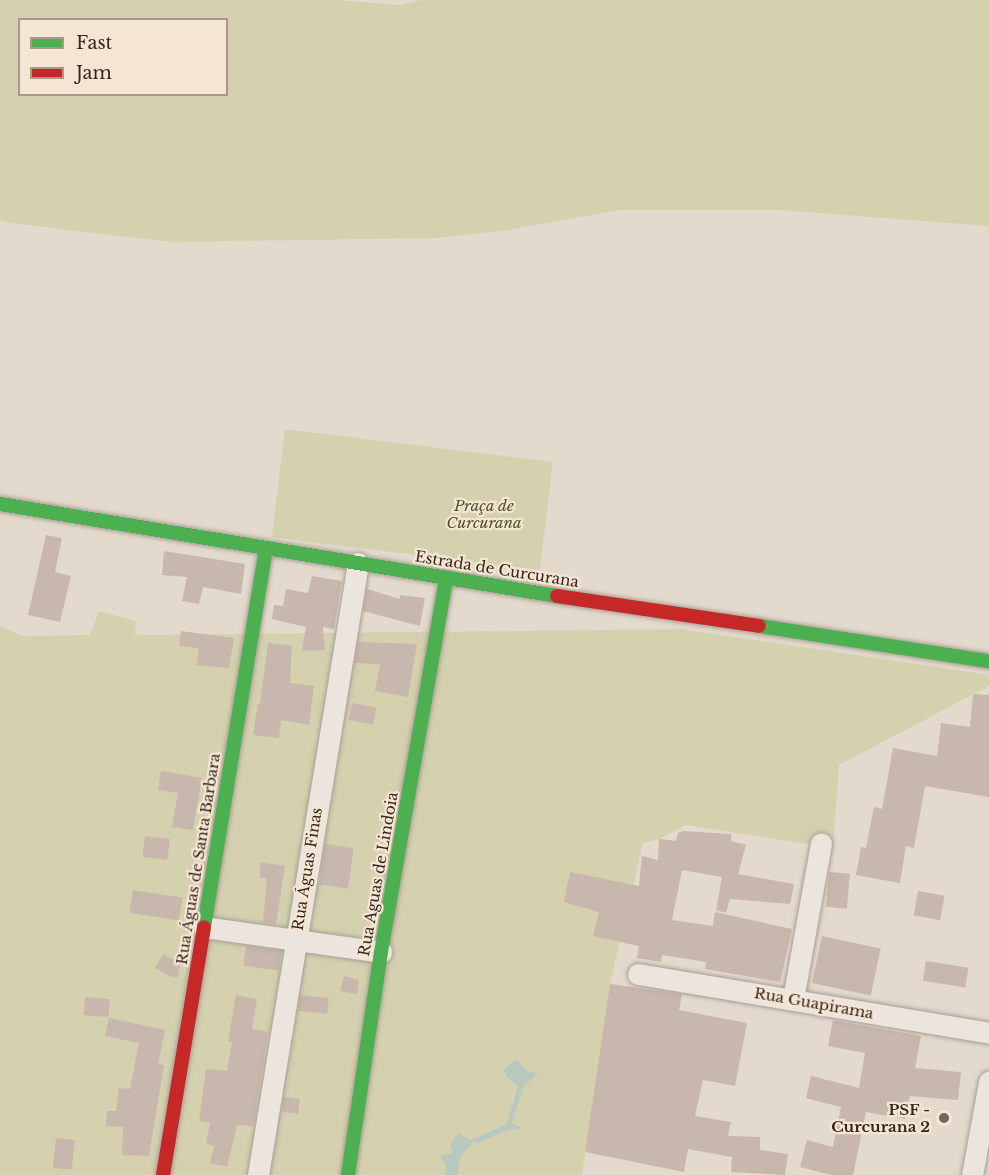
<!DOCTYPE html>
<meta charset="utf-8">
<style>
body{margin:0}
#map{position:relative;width:989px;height:1175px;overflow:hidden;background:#e3dacd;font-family:"Libre Baskerville",serif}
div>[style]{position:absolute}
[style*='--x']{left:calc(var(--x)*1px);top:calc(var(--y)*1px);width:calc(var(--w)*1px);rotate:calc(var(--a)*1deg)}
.green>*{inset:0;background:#d5d1af;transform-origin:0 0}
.water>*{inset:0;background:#b8c8bc}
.building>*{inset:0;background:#c7b7ad;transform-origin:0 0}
.roads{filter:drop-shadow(0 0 2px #a89f95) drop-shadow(0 0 2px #a89f95)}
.street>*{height:21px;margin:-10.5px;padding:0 10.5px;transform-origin:10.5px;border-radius:10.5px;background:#ece5dd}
.fast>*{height:14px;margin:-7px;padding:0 7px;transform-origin:7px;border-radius:7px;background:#4caf50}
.jam>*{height:14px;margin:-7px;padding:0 7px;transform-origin:7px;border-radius:7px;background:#c62828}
.dots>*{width:16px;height:16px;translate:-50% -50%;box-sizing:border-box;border:3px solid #f4e6d2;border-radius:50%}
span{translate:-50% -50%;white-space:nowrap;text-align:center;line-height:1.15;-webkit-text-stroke:4.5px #f4e6d2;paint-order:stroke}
.park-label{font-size:15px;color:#4d5225;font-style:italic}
.street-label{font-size:15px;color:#36261e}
.poi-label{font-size:15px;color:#36261e;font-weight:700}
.right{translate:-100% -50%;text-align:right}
.legend{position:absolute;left:18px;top:18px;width:210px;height:78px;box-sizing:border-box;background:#f4e6d2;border:2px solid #a8998a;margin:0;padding:8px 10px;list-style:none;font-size:18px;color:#36261e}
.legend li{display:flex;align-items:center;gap:12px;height:30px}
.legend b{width:30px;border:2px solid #a8998a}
</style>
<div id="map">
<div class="green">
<div style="clip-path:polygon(evenodd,0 0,336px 0,400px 5px,422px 0,989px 0,989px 226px,780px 210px,619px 210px,502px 231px,435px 238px,171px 242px,9px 223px,0 220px,0 0,20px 20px,226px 20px,226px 94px,20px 94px,20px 20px)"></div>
<div style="left:285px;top:429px;width:270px;height:109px;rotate:7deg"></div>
<div style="clip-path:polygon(99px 611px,136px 621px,135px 635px,681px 629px,989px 675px,989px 686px,839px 765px,833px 848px,686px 825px,659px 839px,643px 843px,610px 984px,582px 1175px,0 1175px,0 626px,23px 636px,90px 635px)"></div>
</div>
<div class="water">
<div style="clip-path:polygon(517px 1059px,526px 1071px,539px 1073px,524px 1086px,512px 1123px,522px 1128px,508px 1130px,478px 1143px,474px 1141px,460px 1158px,458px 1175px,445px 1175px,446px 1165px,440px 1156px,453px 1153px,450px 1145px,458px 1133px,471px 1140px,507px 1124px,518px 1086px,507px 1077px,503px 1070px)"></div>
</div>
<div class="building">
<div style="clip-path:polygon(46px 535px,62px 538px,55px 572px,71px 576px,60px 622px,28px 615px)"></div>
<div style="clip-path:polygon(164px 551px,245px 564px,241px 594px,203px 587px,199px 604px,182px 601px,187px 577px,162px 575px)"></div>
<div style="clip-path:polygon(312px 576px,342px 581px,334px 629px,323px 627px,325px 650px,302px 651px,306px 627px,272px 619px,274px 605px,283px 606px,286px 589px,308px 593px)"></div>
<div style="clip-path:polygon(367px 589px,400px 599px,400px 595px,425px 598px,420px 626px,363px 611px)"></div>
<div style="clip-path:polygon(181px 631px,234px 638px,229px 668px,197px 665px,199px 648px,179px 646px)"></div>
<div style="clip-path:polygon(358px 642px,417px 644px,408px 697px,375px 691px,380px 664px,355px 663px)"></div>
<div style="clip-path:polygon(268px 643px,292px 646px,290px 683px,314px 686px,309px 725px,281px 720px,279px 738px,253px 735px,258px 704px,260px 704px)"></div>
<div style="clip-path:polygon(973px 694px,989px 695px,989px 797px,925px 786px,914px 848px,906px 846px,900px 883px,856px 875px,861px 847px,866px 848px,874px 807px,882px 809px,893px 748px,937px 756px,941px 723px,970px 727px)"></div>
<div style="left:352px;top:703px;width:25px;height:17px;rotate:11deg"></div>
<div style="clip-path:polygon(161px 771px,202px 778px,193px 830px,172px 827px,178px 793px,158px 790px)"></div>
<div style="clip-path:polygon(683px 831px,731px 834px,731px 841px,746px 845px,738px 874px,794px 884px,790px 904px,730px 899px,726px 913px,716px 910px,722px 877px,682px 870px,672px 920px,713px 926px,715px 912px,792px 929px,780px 982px,705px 969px,706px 962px,662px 955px,661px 962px,637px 958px,639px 946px,593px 936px,599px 912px,564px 902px,570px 872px,639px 886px,642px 856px,658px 860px,659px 839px,676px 841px,678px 833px)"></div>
<div style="left:145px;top:836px;width:25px;height:21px;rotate:7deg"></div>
<div style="left:325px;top:844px;width:29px;height:41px;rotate:8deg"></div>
<div style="clip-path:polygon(260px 862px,285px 866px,276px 924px,263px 922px,267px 878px,260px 878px)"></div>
<div style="left:829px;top:872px;width:21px;height:35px;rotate:5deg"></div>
<div style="left:133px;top:890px;width:50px;height:23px;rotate:9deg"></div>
<div style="left:918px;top:891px;width:27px;height:25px;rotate:10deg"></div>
<div style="left:822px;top:936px;width:60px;height:48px;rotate:12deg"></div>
<div style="left:246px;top:946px;width:36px;height:20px;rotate:8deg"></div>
<div style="clip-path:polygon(163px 954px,172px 959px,181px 959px,178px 977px,171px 977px,155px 968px)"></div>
<div style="left:926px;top:961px;width:43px;height:20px;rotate:9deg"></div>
<div style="clip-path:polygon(344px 976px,359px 980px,357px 994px,340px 991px)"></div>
<div style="clip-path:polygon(610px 984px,682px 994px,679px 1010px,747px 1023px,735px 1086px,703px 1080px,695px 1116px,731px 1122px,728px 1136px,760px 1137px,760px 1150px,788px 1154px,785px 1175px,731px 1172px,732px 1157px,688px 1149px,684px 1172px,585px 1152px)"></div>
<div style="clip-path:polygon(236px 995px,257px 999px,252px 1029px,268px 1032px,253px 1126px,237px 1125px,227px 1167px,210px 1163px,214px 1146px,206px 1144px,210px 1123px,199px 1121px,206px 1069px,227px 1071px,232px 1042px,228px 1042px)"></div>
<div style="left:300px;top:995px;width:29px;height:16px;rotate:6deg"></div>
<div style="left:85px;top:997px;width:25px;height:18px;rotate:5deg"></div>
<div style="clip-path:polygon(109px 1018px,165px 1030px,158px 1064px,164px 1065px,149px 1156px,122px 1155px,123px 1127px,106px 1126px,107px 1111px,116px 1111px,119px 1088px,130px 1089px,139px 1043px,105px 1036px)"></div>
<div style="clip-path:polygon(833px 1020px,921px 1036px,915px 1068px,961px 1072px,958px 1100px,910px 1096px,905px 1119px,866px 1112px,853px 1175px,831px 1175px,800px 1167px,807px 1140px,833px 1147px,841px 1107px,806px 1098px,811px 1076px,859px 1088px,865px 1053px,828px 1046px)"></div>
<div style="left:284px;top:1097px;width:16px;height:15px;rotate:7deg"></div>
<div style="left:56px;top:1138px;width:19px;height:30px;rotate:6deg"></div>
</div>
<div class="roads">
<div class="street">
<div style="--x:204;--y:927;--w:179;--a:8"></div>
<div style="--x:638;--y:974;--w:356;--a:9.5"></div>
<div style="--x:793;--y:999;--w:158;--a:-79.8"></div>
<div style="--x:258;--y:1175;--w:620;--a:-80.72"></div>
<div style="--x:972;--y:1175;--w:95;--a:-79.6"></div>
</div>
<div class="fast">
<div style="--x:0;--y:504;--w:565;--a:9.38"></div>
<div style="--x:759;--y:626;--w:233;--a:8.7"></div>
<div style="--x:204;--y:927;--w:384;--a:-80.7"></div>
<div style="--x:348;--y:1175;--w:225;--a:-81.6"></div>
<div style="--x:381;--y:952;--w:379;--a:-80.1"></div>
</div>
<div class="jam">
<div style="--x:557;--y:596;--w:204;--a:8.4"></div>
<div style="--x:163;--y:1175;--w:251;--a:-80.6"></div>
</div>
</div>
<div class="dots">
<div style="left:944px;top:1118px;background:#73655b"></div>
</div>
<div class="park-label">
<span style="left:484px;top:514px">Praça de<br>Curcurana</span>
</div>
<div class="street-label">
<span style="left:497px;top:569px;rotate:9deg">Estrada de Curcurana</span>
<span style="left:198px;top:859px;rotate:-81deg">Rua Águas de Santa Barbara</span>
<span style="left:307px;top:869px;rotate:-81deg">Rua Águas Finas</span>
<span style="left:378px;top:874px;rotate:-80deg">Rua Aguas de Lindoia</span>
<span style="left:814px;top:1003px;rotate:10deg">Rua Guapirama</span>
</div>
<div class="poi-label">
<span class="right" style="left:930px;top:1118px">PSF -<br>Curcurana 2</span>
</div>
<ul class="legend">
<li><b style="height:8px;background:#4caf50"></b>Fast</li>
<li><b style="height:8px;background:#c62828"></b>Jam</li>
</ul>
</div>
